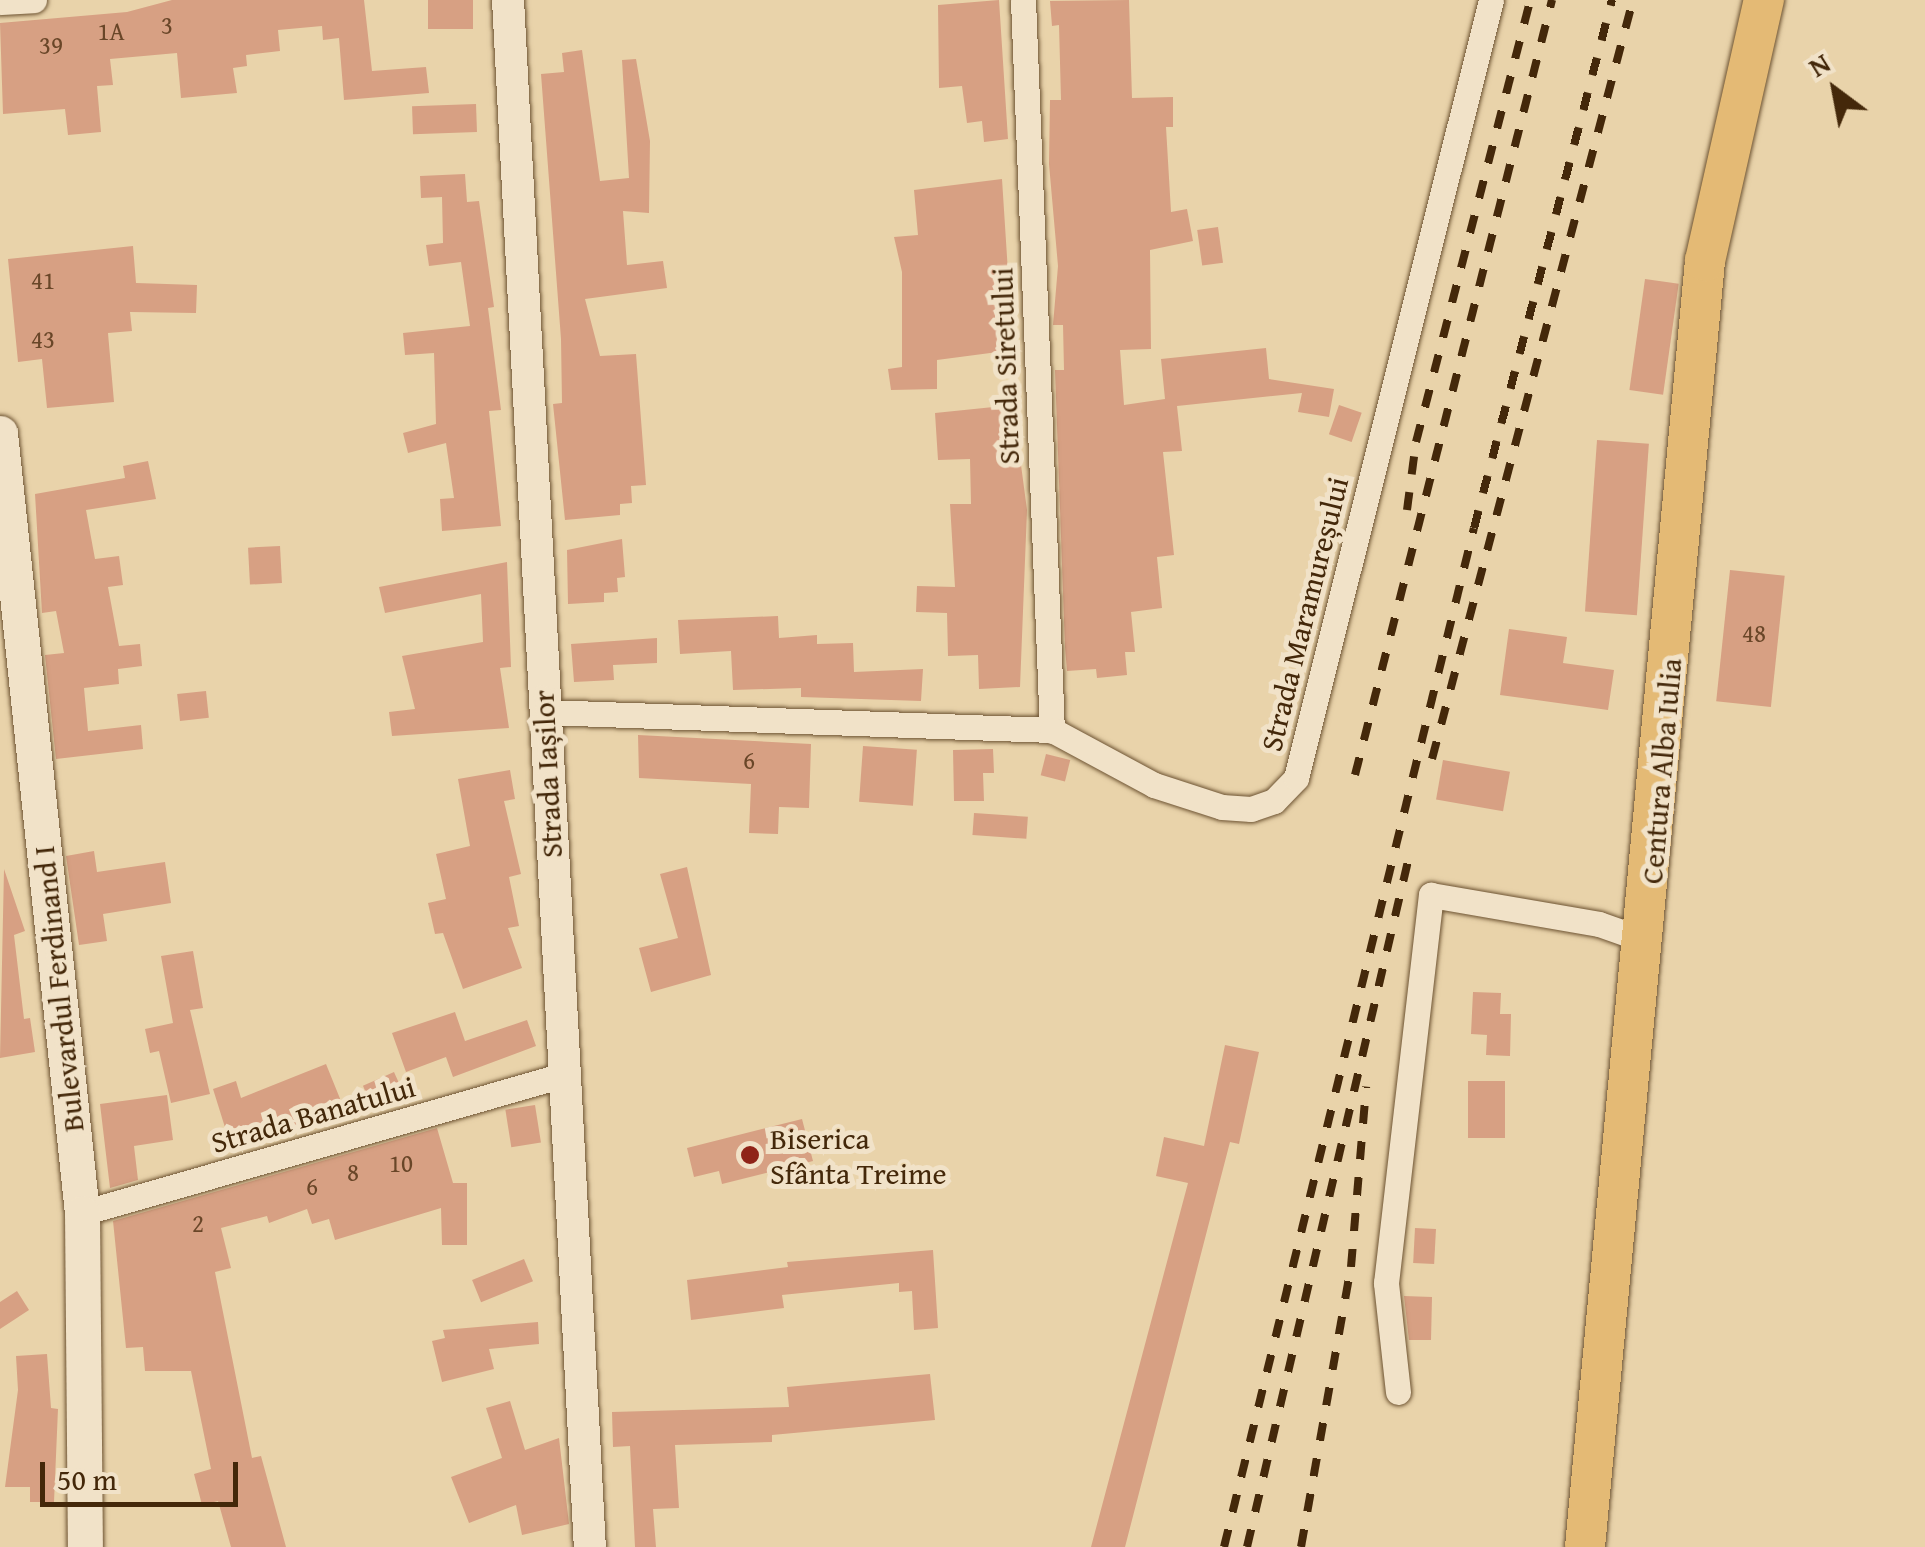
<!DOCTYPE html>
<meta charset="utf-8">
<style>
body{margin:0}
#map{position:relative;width:1925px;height:1547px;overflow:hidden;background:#e9d3aa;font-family:"Gentium Book Plus",serif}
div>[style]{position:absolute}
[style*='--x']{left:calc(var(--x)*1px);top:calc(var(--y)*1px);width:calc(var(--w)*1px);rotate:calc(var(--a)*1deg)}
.building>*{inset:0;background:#d7a083;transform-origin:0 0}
.roads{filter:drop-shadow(0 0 2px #6d5332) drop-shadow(0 0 2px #6d5332)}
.minor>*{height:25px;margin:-12.5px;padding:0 12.5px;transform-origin:12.5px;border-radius:12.5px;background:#f1e2c8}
.tertiary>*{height:32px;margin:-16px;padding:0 16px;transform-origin:16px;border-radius:16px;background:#f1e2c8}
.secondary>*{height:35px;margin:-17.5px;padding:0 17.5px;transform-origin:17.5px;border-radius:17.5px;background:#f1e2c8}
.primary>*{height:40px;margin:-20px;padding:0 20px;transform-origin:20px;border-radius:20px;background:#e4ba75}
.rail>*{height:8px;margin-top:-4px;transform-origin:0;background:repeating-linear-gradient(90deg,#44280a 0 18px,transparent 0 36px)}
.dots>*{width:28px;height:28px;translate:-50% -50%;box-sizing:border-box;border:5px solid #f1e2c8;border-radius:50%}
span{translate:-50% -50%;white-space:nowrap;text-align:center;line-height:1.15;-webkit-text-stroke:10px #f1e2c8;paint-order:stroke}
.number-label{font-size:25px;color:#694628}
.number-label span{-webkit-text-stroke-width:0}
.street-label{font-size:30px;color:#44280a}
.poi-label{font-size:30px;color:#44280a}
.left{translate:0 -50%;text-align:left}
.north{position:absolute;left:1785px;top:40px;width:100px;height:100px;-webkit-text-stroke:8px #f1e2c8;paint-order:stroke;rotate:328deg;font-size:28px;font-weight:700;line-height:40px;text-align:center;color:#44280a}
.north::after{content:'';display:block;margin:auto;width:35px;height:45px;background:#44280a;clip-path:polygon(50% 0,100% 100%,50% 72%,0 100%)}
.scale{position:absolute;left:40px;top:1462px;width:198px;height:45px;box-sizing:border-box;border:5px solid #44280a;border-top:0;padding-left:12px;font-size:30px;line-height:35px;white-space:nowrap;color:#44280a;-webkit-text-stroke:8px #f1e2c8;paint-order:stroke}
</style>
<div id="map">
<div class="building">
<div style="clip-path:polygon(172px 0,364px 0,372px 71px,426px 67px,429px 93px,344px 100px,339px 38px,323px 40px,322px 26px,278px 30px,280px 51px,246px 55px,247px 66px,233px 68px,237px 93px,181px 98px,177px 53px,110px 59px,113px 85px,97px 86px,101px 132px,68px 135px,65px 109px,3px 114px,0 23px,127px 12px)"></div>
<div style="left:428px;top:0;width:45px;height:29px"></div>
<div style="clip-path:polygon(999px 0,1008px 139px,984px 142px,982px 121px,967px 123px,962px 86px,939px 88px,938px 5px)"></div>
<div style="clip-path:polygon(1129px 0,1132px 98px,1173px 97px,1173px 127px,1166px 127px,1171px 212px,1187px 209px,1193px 241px,1150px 250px,1151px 349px,1120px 350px,1124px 405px,1165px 399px,1161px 359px,1266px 348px,1269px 379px,1334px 389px,1329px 417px,1298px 412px,1302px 393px,1177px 406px,1182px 451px,1163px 452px,1174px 555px,1157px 557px,1162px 608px,1131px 612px,1135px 652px,1125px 652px,1127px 675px,1097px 678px,1096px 669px,1067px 671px,1065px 647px,1055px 370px,1064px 370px,1063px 325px,1053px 325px,1058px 266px,1049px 164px,1050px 100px,1061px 100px,1059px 25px,1052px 26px,1050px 1px)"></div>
<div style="clip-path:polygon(582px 50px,600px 181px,629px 178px,622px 60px,636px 59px,650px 141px,649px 213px,623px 211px,627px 265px,663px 261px,667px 288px,585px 299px,600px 356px,636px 354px,646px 485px,631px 486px,632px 503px,620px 504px,620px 515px,565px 520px,553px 404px,562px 403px,561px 339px,541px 74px,564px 72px,562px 53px)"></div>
<div style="left:476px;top:104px;width:28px;height:64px;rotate:88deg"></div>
<div style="clip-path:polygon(465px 174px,467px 202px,479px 201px,494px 307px,488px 308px,501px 410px,489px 411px,501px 526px,442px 531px,440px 499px,454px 498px,446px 443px,408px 453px,403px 433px,436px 424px,434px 353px,405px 355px,403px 333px,470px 326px,461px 262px,429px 266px,426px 245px,443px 243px,442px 197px,421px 198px,420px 176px)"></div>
<div style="clip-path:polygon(1002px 179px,1013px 350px,937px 360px,937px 389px,891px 390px,888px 369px,902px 367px,902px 272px,894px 237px,918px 235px,914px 190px)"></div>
<div style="left:1218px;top:227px;width:36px;height:21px;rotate:82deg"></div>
<div style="clip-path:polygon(133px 246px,136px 283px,197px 285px,196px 313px,130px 312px,132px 331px,108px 333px,114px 402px,47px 408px,42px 359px,18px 362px,8px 259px)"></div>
<div style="left:1645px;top:279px;width:34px;height:112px;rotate:8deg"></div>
<div style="clip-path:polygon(1013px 405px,1027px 510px,1020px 687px,979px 689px,978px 655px,948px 656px,947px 613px,916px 612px,917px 586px,955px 587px,950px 504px,971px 504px,970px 459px,938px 460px,935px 413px)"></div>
<div style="left:1339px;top:405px;width:24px;height:31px;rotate:19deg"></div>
<div style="left:1597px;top:440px;width:52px;height:172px;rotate:4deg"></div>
<div style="clip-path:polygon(148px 461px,156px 499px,86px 510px,95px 559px,119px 556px,123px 585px,108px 587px,119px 646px,140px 644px,142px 666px,118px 669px,119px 684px,84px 688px,88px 731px,141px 725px,143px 749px,56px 759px,45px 655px,64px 653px,56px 611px,42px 613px,35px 494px,125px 478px,123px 466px)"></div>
<div style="clip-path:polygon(622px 539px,625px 577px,617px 578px,618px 592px,604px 593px,604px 602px,568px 604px,567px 550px)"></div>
<div style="left:280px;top:546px;width:37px;height:32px;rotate:87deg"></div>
<div style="clip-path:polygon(507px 562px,511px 667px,500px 668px,509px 728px,392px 736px,389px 712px,415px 709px,402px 656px,483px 642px,481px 594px,385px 613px,379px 587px)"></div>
<div style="left:1730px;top:570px;width:55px;height:132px;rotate:6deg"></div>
<div style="clip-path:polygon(778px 616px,779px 638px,817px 635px,817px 644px,853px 643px,854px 672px,923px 669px,921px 701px,801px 697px,801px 688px,733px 690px,731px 651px,680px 654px,678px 620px)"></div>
<div style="clip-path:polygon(1509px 629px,1567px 637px,1563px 663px,1614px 670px,1608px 710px,1500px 695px)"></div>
<div style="clip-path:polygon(657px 638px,657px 663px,613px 665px,614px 680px,574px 682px,571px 644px)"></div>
<div style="left:206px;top:691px;width:27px;height:29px;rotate:84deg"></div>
<div style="clip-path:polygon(638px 735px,811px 744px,809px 808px,779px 807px,778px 834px,749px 833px,751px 784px,639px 778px)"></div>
<div style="left:863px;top:746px;width:54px;height:56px;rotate:4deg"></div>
<div style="clip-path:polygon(993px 749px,994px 773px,983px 773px,984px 801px,954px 801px,953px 750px)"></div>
<div style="left:1046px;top:754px;width:25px;height:22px;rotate:14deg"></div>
<div style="left:1443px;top:760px;width:68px;height:40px;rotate:10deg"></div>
<div style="clip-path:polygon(510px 770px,515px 799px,504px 801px,521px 874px,509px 877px,519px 926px,508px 928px,522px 968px,463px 989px,443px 933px,435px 934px,428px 903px,446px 899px,436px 854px,470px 846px,458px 779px)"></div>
<div style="left:974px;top:813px;width:54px;height:22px;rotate:4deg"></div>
<div style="clip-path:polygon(94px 851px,97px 872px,165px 862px,171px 903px,103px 914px,107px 941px,79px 945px,66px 856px)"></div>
<div style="clip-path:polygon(687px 867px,711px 975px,651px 992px,639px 948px,678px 938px,660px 874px)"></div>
<div style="clip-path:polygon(4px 869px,25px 931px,14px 935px,24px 1019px,30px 1018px,35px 1052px,0 1058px)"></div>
<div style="clip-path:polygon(193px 951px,203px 1008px,190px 1010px,210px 1094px,171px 1103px,159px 1051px,150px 1053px,145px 1029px,173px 1023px,161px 956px)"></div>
<div style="clip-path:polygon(1473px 992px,1501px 993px,1500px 1014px,1511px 1014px,1510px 1056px,1486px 1055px,1487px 1035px,1471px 1034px)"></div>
<div style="clip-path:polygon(455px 1012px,465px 1041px,527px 1020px,536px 1046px,453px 1077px,446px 1057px,406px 1072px,392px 1033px)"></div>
<div style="clip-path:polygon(1225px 1045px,1259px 1052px,1239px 1144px,1230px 1142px,1125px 1547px,1091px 1547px,1188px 1183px,1156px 1176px,1164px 1137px,1204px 1146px)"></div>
<div style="clip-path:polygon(326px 1064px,343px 1106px,233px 1153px,213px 1089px,236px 1081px,241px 1098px)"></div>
<div style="left:394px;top:1072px;width:24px;height:34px;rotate:66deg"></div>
<div style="left:1505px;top:1081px;width:57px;height:37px;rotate:90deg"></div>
<div style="clip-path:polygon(167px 1095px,173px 1140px,134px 1146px,138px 1180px,110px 1188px,100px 1104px)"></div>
<div style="left:535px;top:1105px;width:38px;height:30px;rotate:81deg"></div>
<div style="clip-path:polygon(802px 1119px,813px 1161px,722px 1184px,719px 1171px,694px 1177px,687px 1148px)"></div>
<div style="clip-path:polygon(437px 1128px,453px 1183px,467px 1183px,467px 1245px,442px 1245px,441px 1208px,335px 1240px,329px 1219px,312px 1224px,307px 1209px,269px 1223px,267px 1216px,221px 1228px,231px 1268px,215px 1272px,252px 1458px,261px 1456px,286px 1547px,231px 1547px,218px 1501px,202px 1505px,194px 1474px,211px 1469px,191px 1371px,145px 1371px,143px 1347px,126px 1348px,113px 1221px)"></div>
<div style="left:1415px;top:1228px;width:21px;height:35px;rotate:3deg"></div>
<div style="clip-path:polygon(933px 1250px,938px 1328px,914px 1330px,912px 1291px,899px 1292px,899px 1283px,782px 1295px,784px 1308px,691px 1320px,687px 1280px,788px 1267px,787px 1262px)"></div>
<div style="left:524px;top:1259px;width:24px;height:56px;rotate:68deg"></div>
<div style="clip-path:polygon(17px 1291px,29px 1310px,0 1329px,0 1302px)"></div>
<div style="clip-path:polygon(1404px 1296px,1432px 1297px,1431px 1340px,1409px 1340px)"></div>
<div style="clip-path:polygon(538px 1322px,539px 1344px,489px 1349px,494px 1369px,442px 1382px,432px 1341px,445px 1338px,443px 1330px)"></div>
<div style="clip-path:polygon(47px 1354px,51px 1408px,58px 1409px,54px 1502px,30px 1502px,30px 1487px,5px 1487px,18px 1390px,16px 1356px)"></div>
<div style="clip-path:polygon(930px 1374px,935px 1420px,772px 1435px,772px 1442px,675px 1445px,679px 1508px,653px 1509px,656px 1547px,635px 1547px,630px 1446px,613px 1447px,612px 1412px,789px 1407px,787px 1387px)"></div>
<div style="clip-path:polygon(510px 1401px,525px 1450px,559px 1438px,569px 1524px,522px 1535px,516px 1505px,469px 1523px,451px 1477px,502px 1458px,486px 1408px)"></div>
</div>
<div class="roads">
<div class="minor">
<div style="--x:1023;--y:0;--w:731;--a:87.73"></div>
<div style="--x:0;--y:2;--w:34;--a:-3"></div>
<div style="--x:545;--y:712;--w:507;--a:2.03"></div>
<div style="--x:1052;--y:730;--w:116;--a:28.3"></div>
<div style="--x:1154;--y:785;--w:71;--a:17.9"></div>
<div style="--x:1222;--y:807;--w:29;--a:4"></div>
<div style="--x:1251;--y:809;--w:24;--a:-19"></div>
<div style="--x:1274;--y:801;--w:32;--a:-46"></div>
<div style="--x:1296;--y:778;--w:802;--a:-75.93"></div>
<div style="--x:82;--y:1213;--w:498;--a:-16"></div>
<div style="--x:1398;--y:1392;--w:110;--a:-96.3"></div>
<div style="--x:1386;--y:1283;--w:391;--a:-83.4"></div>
<div style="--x:1431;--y:895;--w:170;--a:9.8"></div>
<div style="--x:1599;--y:924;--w:51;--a:19.5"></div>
</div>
<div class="tertiary">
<div style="--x:508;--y:0;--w:1549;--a:86.97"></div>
</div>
<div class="secondary">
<div style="--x:0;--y:433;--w:784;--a:84"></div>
<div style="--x:82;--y:1213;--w:334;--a:89.5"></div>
</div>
<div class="primary">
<div style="--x:1585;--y:1547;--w:1292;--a:-84.67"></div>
<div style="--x:1705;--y:261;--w:268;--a:-77.3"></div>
</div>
</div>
<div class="rail">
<div style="--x:1407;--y:510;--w:69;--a:-82.5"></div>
<div style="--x:1416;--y:442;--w:456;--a:-75.5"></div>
<div style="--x:1432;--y:759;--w:785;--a:-75.17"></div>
<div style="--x:1355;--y:775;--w:800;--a:-75.74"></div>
<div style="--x:1224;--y:1547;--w:1049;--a:-76.22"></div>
<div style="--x:1474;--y:528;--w:546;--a:-75.35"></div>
<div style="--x:1247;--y:1547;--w:705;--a:-76.79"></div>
<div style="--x:1301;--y:1547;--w:284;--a:-79.9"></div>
<div style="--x:1351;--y:1267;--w:181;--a:-85.2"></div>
</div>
<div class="dots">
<div style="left:750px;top:1155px;background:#8f2418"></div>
</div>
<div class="number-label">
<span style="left:167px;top:25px">3</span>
<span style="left:111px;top:31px">1A</span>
<span style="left:51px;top:45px">39</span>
<span style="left:43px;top:280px">41</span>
<span style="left:43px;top:339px">43</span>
<span style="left:1754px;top:633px">48</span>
<span style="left:749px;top:760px">6</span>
<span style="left:401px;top:1163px">10</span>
<span style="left:353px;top:1172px">8</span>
<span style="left:312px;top:1186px">6</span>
<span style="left:198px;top:1223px">2</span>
</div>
<div class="street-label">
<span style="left:1005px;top:366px;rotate:-92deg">Strada Siretului</span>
<span style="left:1304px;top:614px;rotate:-76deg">Strada Maramureșului</span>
<span style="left:1661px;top:771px;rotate:-85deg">Centura Alba Iulia</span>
<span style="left:547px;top:774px;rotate:-93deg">Strada Iașilor</span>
<span style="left:58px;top:989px;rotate:-96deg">Bulevardul Ferdinand I</span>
<span style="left:313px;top:1114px;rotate:-16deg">Strada Banatului</span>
</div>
<div class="poi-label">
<span class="left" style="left:770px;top:1155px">Biserica<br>Sfânta Treime</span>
</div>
<div class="north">N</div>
<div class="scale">50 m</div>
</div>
